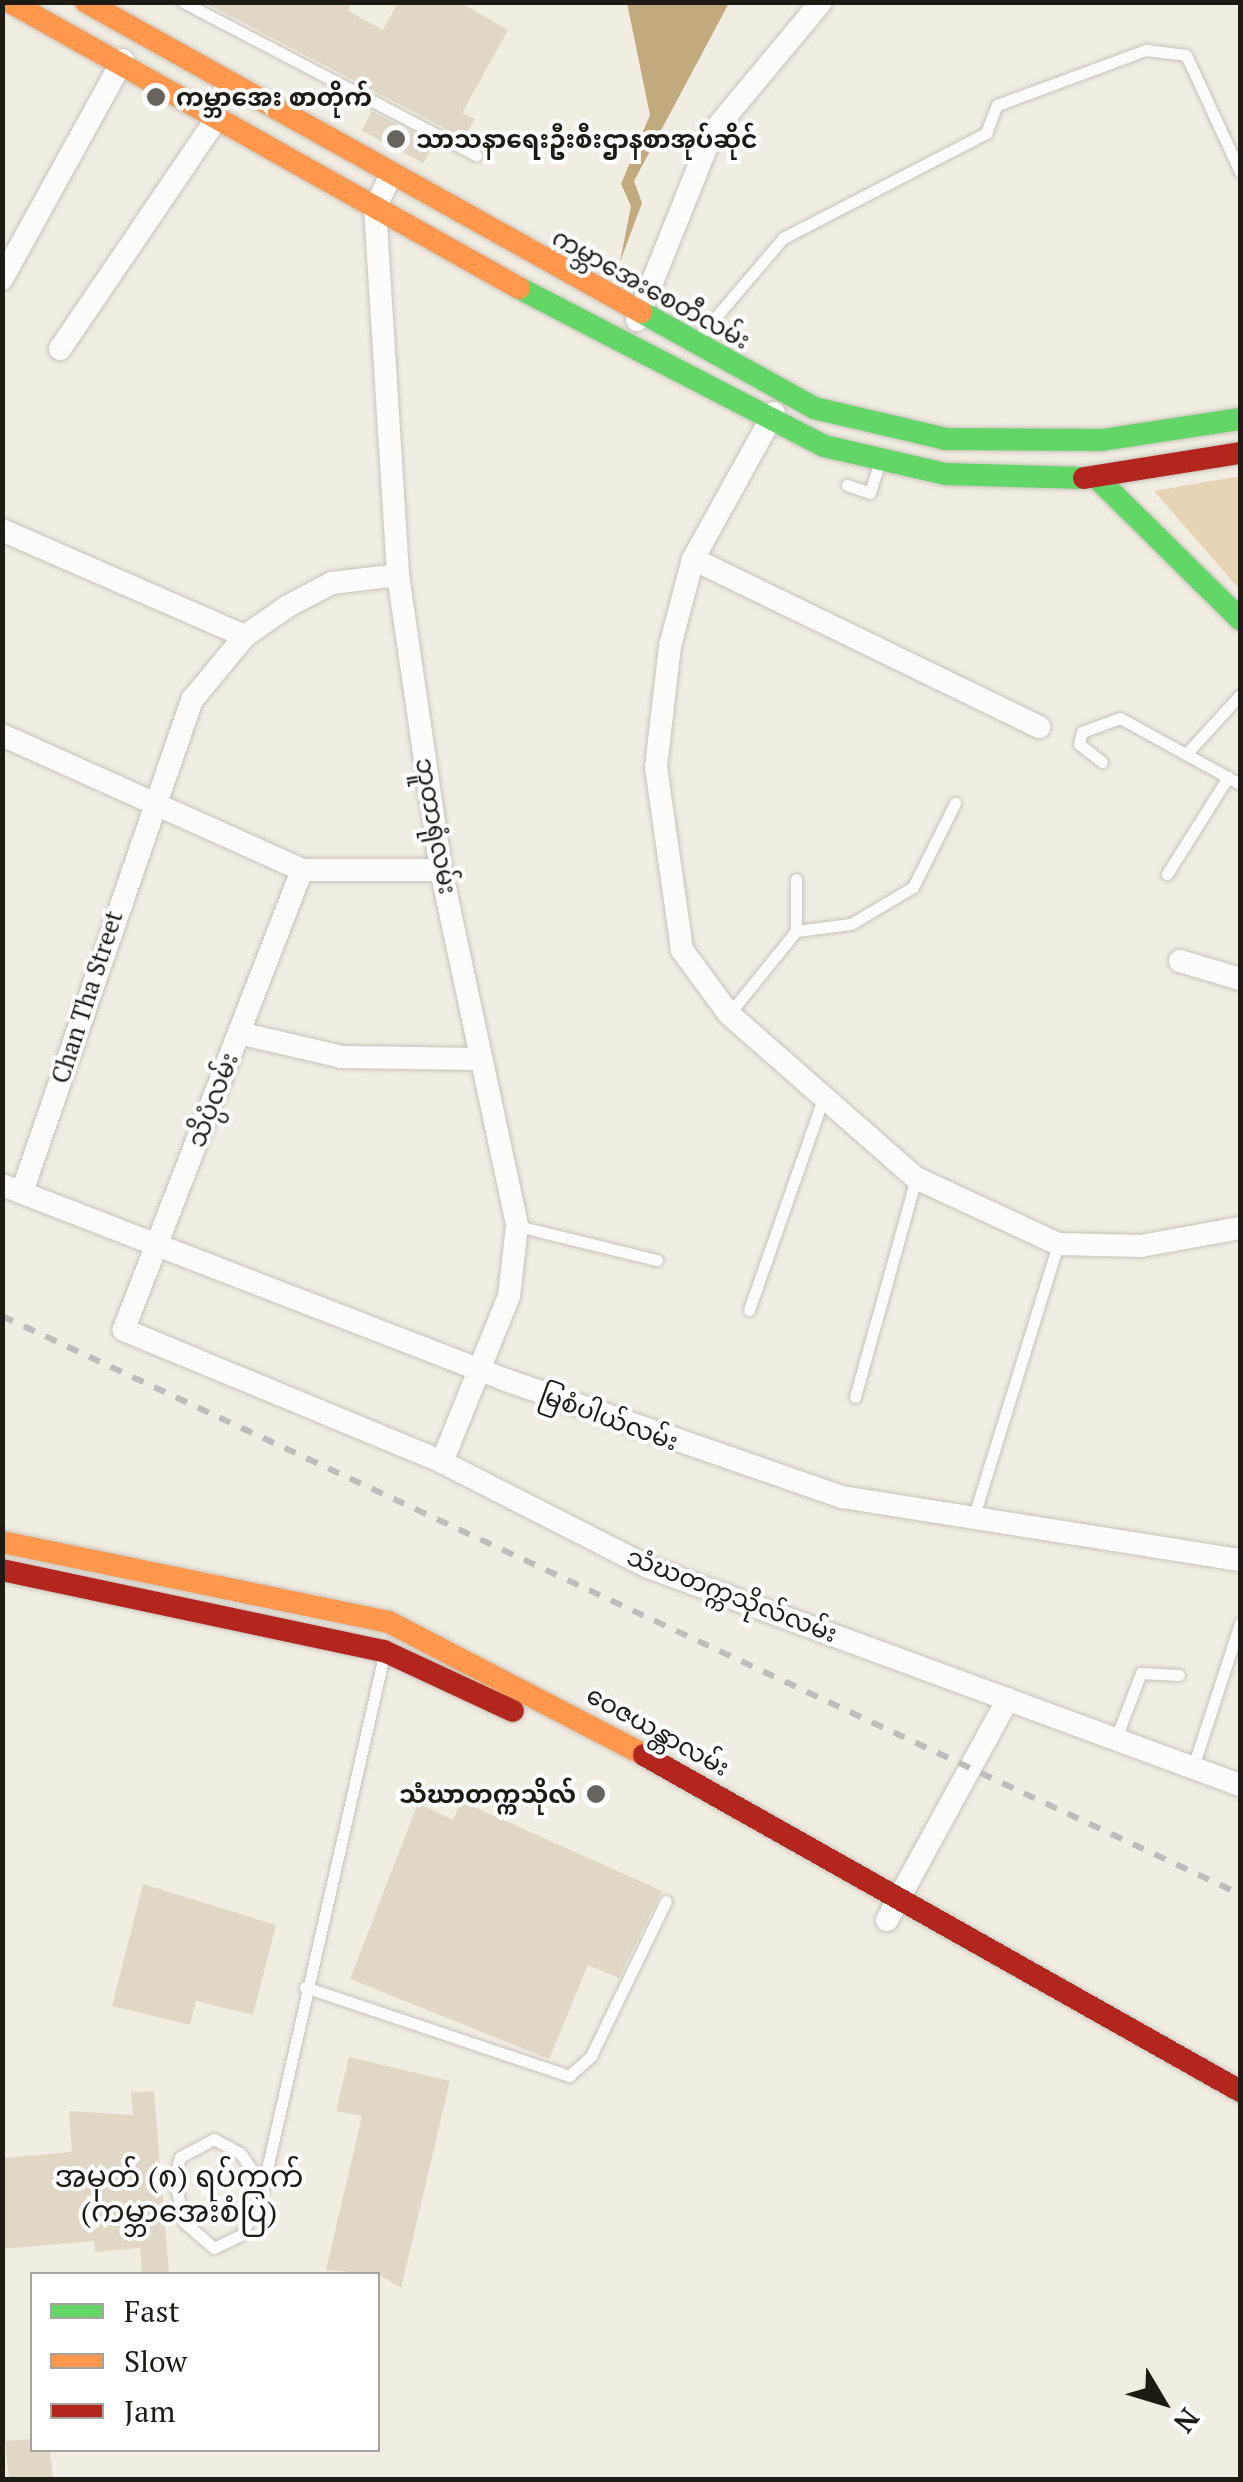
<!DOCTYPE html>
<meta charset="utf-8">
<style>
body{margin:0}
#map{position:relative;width:1243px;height:2482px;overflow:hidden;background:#f2ede3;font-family:"PT Serif","Noto Sans Myanmar",serif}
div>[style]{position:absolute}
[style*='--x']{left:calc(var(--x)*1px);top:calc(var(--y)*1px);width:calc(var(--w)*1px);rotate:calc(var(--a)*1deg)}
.green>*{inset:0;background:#e6d4b4}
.water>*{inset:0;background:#c2aa7f}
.building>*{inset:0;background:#e0d7c7;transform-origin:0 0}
.roads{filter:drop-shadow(0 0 2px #c7c3bb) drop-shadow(0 0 2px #c7c3bb)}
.lane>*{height:11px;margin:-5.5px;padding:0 5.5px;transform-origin:5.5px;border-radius:5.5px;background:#fdfcfb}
.street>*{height:22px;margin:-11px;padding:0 11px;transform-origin:11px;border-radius:11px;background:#fdfcfb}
.fast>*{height:22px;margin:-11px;padding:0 11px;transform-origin:11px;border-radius:11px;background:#63d668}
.slow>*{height:22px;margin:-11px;padding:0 11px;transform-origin:11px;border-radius:11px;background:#ff974d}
.jam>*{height:22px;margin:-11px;padding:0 11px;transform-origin:11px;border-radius:11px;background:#b3261e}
.rail>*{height:6px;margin-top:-3px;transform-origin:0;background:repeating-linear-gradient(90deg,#bebdbb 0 12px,transparent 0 24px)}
.dots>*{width:28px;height:28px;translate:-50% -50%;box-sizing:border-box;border:5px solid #fff;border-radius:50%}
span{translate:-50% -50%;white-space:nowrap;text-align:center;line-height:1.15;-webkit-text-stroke:8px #fff;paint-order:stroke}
.poi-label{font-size:25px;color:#1e1b15;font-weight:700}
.left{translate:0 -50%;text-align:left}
.right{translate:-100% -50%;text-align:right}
.street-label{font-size:25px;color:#1e1b15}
.quarter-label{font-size:30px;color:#1e1b15}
.frame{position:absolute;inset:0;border:5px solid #1e1b15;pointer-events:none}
.legend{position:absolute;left:30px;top:2272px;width:350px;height:180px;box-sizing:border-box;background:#fff;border:2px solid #a5a4a1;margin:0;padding:12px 18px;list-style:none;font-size:30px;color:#1e1b15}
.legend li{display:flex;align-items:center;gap:20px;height:50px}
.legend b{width:50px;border:2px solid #a5a4a1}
.north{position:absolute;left:1113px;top:2352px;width:100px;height:100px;-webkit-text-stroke:8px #fff;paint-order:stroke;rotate:128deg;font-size:28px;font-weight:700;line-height:40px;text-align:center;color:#1e1b15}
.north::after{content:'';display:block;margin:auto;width:35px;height:45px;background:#1e1b15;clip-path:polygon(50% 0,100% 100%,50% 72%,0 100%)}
</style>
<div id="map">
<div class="green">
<div style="clip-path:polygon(1240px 476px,1240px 590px,1154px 491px)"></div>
</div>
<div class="water">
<div style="clip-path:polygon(627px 3px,729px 3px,634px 181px,642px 203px,620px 262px,631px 206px,621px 184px,650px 115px)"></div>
</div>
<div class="building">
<div style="clip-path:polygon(204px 2px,352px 2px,348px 11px,383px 30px,398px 2px,459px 2px,508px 30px,462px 113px,475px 119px,464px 138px)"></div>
<div style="left:372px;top:111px;width:70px;height:22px;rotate:28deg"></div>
<div style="clip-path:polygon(461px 1801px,662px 1891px,619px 1978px,588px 1965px,549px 2059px,350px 1979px,418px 1803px,453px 1820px)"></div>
<div style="clip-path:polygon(143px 1884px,276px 1925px,253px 2015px,196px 2001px,190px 2025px,112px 2006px)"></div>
<div style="clip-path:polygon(349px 2057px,450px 2081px,401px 2288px,378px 2274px,326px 2270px,362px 2116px,336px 2111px)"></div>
<div style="clip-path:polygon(154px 2091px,169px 2274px,142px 2274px,140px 2248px,95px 2252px,94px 2241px,2px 2249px,2px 2158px,72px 2152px,69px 2111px,133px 2115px,131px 2093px)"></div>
<div style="clip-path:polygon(32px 2439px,32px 2450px,50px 2450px,53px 2480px,9px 2480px,5px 2441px)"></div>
</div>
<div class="roads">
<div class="lane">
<div style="--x:183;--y:2;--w:331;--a:27.6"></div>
<div style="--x:698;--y:338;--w:131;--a:-49.6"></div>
<div style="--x:783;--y:238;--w:229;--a:-27.3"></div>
<div style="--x:986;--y:133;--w:30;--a:-69"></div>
<div style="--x:997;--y:105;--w:159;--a:-20.3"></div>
<div style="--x:1146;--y:50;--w:40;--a:7.1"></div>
<div style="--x:1186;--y:55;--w:129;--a:65.2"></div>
<div style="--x:847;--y:485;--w:24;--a:19"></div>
<div style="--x:870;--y:493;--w:31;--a:-73"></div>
<div style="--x:1187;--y:753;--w:79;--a:-47.6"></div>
<div style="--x:1102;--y:762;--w:29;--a:-142"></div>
<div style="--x:1079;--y:744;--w:12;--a:-76"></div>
<div style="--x:1082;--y:732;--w:40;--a:-20.2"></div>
<div style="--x:1120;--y:718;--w:137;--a:28.8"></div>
<div style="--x:1167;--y:874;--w:115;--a:-57.8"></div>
<div style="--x:796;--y:931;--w:52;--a:-90"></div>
<div style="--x:729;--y:1014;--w:107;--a:-51.1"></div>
<div style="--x:796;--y:931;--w:55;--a:-7.3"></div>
<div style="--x:851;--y:924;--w:72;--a:-30.8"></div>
<div style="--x:913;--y:887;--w:94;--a:-63.4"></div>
<div style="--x:517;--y:1226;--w:144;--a:13.7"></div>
<div style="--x:749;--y:1310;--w:218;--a:-70.7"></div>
<div style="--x:855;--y:1397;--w:227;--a:-74.4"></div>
<div style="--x:972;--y:1522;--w:291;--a:-72.8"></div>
<div style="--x:1116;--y:1738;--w:70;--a:-69"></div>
<div style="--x:1141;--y:1673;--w:38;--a:3"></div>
<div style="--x:1193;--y:1767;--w:151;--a:-71.9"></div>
<div style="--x:305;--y:1987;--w:279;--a:18.6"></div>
<div style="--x:569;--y:2076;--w:30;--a:-42"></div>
<div style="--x:591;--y:2056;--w:172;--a:-64.2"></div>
<div style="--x:263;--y:2186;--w:40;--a:-124.9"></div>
<div style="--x:240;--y:2153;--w:30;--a:-152"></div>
<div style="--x:214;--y:2139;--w:38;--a:152"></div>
<div style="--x:180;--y:2157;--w:22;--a:106"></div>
<div style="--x:174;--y:2178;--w:45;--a:77.2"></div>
<div style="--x:184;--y:2222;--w:40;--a:41"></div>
<div style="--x:214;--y:2248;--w:30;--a:-26"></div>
<div style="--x:241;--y:2235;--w:40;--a:-62"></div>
<div style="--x:260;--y:2200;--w:559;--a:-77.18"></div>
</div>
<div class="street">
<div style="--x:391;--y:175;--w:37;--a:116"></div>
<div style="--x:375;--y:208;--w:368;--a:86.4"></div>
<div style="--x:398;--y:575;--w:298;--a:81.7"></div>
<div style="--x:441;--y:870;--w:364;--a:77.9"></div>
<div style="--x:517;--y:1226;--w:70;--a:96.5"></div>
<div style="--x:509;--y:1296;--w:179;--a:112"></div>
<div style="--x:2;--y:279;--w:250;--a:-61.1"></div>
<div style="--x:637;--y:320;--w:201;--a:-68.1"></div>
<div style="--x:712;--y:133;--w:170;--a:-50.2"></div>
<div style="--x:60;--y:349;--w:279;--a:-55.8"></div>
<div style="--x:774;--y:413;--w:167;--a:119"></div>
<div style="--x:693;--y:559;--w:90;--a:104.8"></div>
<div style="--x:670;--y:646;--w:122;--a:96.6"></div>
<div style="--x:656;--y:767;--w:185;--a:81.9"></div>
<div style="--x:682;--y:950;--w:79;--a:53.7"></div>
<div style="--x:729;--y:1014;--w:249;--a:41.3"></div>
<div style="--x:916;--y:1178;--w:157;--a:24.9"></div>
<div style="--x:1058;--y:1244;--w:83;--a:1.4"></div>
<div style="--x:1141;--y:1246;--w:101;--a:-10.3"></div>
<div style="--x:2;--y:530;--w:265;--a:23.6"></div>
<div style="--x:693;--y:559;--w:385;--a:25.9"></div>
<div style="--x:2;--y:735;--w:329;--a:24.2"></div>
<div style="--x:302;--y:870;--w:139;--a:0"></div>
<div style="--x:302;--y:870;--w:493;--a:111.2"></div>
<div style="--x:124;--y:1330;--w:344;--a:22.5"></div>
<div style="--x:442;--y:1462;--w:231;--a:27"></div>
<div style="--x:648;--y:1567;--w:631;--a:20.22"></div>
<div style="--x:1180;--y:961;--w:63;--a:16.7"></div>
<div style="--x:239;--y:1033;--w:106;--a:13.1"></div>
<div style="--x:342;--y:1057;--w:138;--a:0.8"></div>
<div style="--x:2;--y:1185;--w:540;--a:21.15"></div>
<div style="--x:506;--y:1380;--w:356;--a:19.2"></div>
<div style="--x:842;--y:1497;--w:403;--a:9"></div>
<div style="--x:22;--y:1192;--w:521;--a:-70.94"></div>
<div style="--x:192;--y:700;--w:83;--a:-50.4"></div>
<div style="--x:245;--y:636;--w:52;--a:-34.9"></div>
<div style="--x:288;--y:606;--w:50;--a:-27.6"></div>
<div style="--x:332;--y:583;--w:66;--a:-6.9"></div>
<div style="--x:887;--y:1920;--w:252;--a:-61.3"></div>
</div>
<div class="fast">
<div style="--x:519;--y:288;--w:343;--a:27.4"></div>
<div style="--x:824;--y:446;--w:124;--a:13"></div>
<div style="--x:945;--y:474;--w:139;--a:1.6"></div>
<div style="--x:641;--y:312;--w:198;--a:29"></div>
<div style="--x:814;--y:408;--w:136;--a:13.2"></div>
<div style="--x:946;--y:439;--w:156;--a:0.4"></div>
<div style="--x:1102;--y:440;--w:140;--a:-8.7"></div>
<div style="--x:1097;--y:478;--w:201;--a:44.6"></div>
</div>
<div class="slow">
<div style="--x:10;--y:2;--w:584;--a:29.33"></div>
<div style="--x:86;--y:2;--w:636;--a:29.19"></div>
<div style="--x:2;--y:1542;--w:395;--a:11.7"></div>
<div style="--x:389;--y:1622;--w:288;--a:27.5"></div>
</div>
<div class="jam">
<div style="--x:1084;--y:478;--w:158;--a:-9.1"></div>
<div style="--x:2;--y:1570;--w:390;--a:12"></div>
<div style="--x:384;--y:1651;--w:142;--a:24.9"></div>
<div style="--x:644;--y:1755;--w:684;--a:29.41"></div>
</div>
</div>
<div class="rail">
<div style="--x:2;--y:1316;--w:1366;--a:25.03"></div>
</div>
<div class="dots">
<div style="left:156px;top:97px;background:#68645d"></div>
<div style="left:396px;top:139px;background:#68645d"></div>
<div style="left:596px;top:1794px;background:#68645d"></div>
</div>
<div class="poi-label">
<span class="left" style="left:176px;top:97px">ကမ္ဘာအေး စာတိုက်</span>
<span class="left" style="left:416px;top:139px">သာသနာရေးဦးစီးဌာနစာအုပ်ဆိုင်</span>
<span class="right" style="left:576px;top:1794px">သံဃာတက္ကသိုလ်</span>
</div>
<div class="street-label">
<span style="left:651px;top:289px;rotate:29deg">ကမ္ဘာအေးစေတီလမ်း</span>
<span style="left:436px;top:826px;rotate:80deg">ဘူတာရုံလမ်း</span>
<span style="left:87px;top:997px;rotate:-72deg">Chan Tha Street</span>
<span style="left:213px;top:1100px;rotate:-69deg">သိပ္ပံလမ်း</span>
<span style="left:609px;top:1418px;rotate:20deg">မြစံပါယ်လမ်း</span>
<span style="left:732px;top:1595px;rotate:21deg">သံဃတက္ကသိုလ်လမ်း</span>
<span style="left:658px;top:1731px;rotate:29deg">ဝေဇယန္တာလမ်း</span>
</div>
<div class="quarter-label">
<span style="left:179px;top:2193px">အမှတ် (၈) ရပ်ကွက်<br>(ကမ္ဘာအေးစံပြ)</span>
</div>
<div class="frame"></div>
<ul class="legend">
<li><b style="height:12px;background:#63d668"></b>Fast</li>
<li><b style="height:12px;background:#ff974d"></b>Slow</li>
<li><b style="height:12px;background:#b3261e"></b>Jam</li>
</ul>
<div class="north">N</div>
</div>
